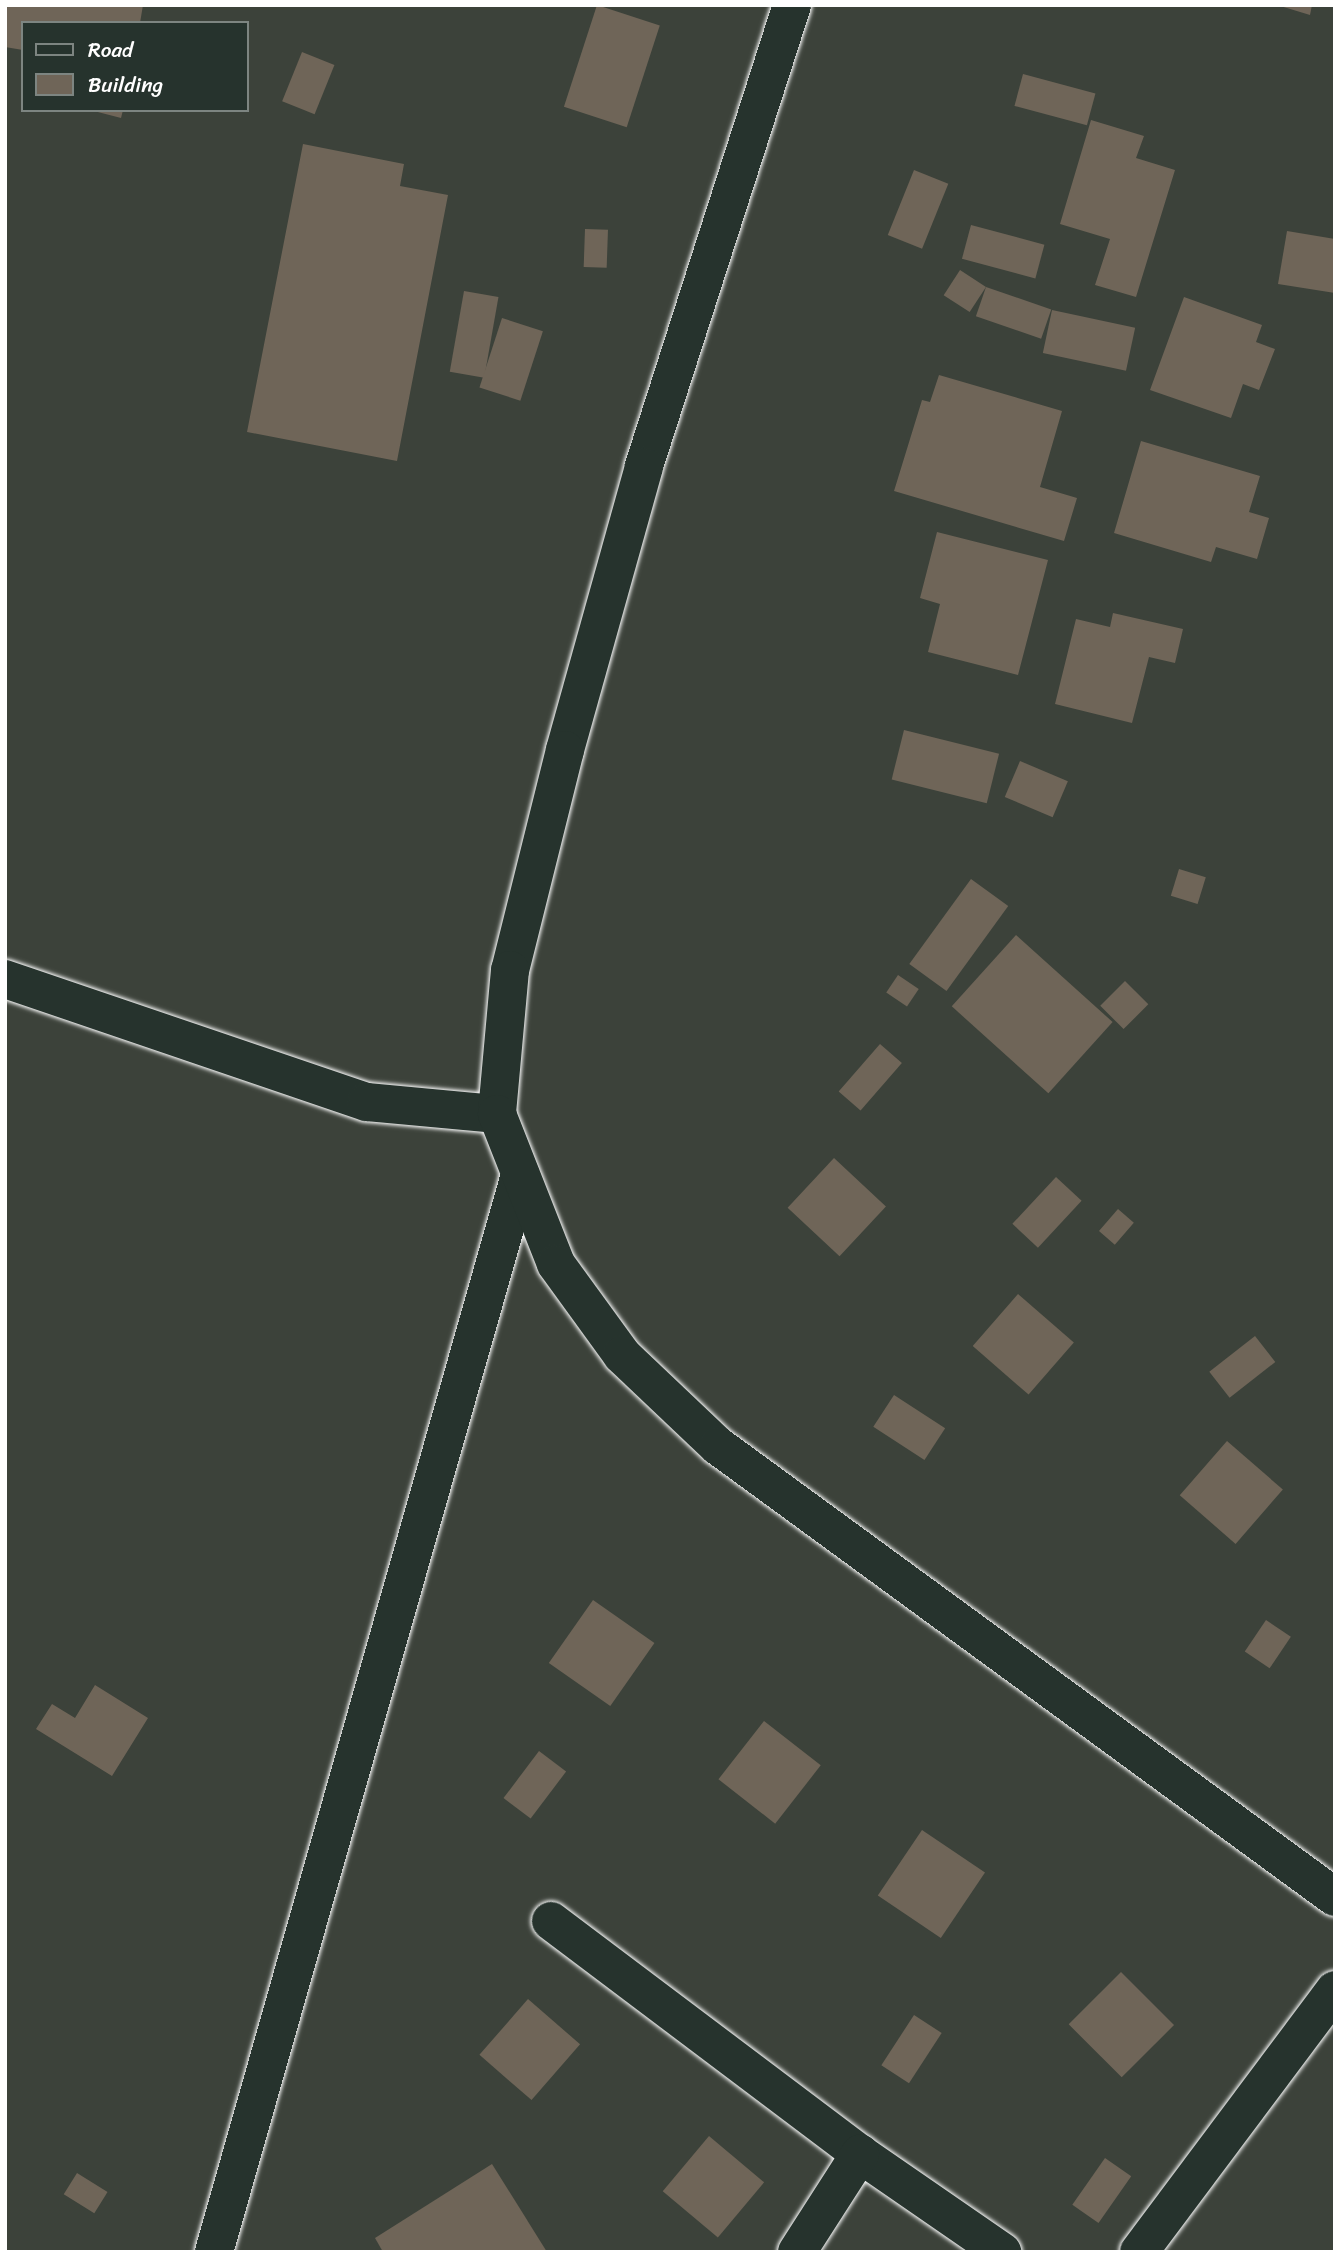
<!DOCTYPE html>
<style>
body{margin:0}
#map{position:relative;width:1340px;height:2257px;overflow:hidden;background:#3c423a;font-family:Sriracha,sans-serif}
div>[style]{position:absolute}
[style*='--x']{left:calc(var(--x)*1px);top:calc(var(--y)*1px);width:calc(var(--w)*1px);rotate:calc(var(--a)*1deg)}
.building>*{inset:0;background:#6f6558;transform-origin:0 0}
.roads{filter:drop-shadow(0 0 2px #fff) drop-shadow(0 0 2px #fff)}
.minor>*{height:38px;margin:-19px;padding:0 19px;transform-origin:19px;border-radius:19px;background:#26332d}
.tertiary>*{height:38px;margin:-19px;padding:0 19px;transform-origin:19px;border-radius:19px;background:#26332d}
span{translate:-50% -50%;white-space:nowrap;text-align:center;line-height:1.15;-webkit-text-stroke:5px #26332d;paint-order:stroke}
.frame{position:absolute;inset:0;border:7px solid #fff;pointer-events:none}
.legend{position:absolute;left:21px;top:21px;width:228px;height:91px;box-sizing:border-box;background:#26332d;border:2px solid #7d8581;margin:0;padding:9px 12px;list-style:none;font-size:21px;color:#fff}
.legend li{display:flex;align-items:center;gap:14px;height:35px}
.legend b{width:35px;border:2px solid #7d8581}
</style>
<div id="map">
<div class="building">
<div style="clip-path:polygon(5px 5px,143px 5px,140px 23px,23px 23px,23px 50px,5px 47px)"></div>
<div style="left:597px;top:5px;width:66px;height:107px;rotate:18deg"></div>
<div style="clip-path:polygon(1277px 5px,1312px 5px,1310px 15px)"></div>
<div style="left:302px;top:52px;width:35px;height:53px;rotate:22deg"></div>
<div style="left:1023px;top:74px;width:75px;height:33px;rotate:15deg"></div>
<div style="clip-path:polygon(90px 110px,123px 110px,121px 118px)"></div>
<div style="clip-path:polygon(1091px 120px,1144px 136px,1136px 158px,1175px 170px,1136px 297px,1095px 285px,1110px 239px,1060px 224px)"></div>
<div style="clip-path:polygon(303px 144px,404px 164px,400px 186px,448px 195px,397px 461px,247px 432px)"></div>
<div style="left:914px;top:170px;width:37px;height:70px;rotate:22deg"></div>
<div style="left:971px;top:225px;width:76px;height:35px;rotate:15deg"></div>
<div style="left:585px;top:229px;width:23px;height:38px;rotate:2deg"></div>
<div style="clip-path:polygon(1287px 231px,1335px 239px,1335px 293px,1278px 284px)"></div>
<div style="left:960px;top:270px;width:31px;height:30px;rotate:33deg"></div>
<div style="left:986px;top:287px;width:69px;height:31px;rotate:19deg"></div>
<div style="left:464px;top:291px;width:35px;height:82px;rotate:10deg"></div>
<div style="clip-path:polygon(1184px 297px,1262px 325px,1256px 342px,1275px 349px,1259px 390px,1243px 384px,1231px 418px,1150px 390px)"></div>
<div style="left:1052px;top:310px;width:85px;height:44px;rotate:12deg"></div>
<div style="left:502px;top:318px;width:43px;height:73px;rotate:18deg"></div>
<div style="clip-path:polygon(939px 375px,1062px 411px,1040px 487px,1077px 498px,1064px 541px,894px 491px,922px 400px,930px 402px)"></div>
<div style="clip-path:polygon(1141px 441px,1260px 476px,1249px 512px,1269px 518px,1257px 559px,1216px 547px,1211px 562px,1114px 533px)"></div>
<div style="clip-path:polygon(937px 532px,1048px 560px,1018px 675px,928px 652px,940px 604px,920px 598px)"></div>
<div style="clip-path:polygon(1113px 613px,1183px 629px,1175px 663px,1149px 657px,1132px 723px,1055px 704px,1076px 619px,1110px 627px)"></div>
<div style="left:904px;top:730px;width:98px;height:51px;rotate:14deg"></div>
<div style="left:1020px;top:761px;width:52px;height:39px;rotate:23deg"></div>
<div style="left:1179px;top:869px;width:28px;height:28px;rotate:17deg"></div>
<div style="left:971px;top:879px;width:46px;height:105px;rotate:36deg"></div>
<div style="left:1016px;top:935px;width:130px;height:96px;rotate:42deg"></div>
<div style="left:898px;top:975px;width:25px;height:21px;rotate:34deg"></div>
<div style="left:1125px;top:981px;width:33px;height:35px;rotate:45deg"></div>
<div style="left:880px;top:1044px;width:29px;height:63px;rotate:41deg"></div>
<div style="left:834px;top:1158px;width:71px;height:68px;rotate:43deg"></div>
<div style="left:1056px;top:1177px;width:35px;height:64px;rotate:43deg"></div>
<div style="left:1118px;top:1209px;width:21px;height:29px;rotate:41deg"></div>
<div style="left:1018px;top:1294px;width:74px;height:69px;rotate:41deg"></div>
<div style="left:1255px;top:1336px;width:33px;height:58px;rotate:52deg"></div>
<div style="left:894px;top:1395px;width:61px;height:38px;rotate:33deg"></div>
<div style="left:1227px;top:1441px;width:74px;height:72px;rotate:41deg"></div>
<div style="left:593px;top:1600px;width:75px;height:77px;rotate:35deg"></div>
<div style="left:1266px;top:1620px;width:30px;height:38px;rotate:34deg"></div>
<div style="clip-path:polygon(95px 1685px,148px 1718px,112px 1776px,36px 1729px,52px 1704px,75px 1718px)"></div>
<div style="left:764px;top:1721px;width:72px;height:74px;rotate:38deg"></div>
<div style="left:539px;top:1751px;width:34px;height:59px;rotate:37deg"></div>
<div style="left:922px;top:1830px;width:76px;height:79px;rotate:34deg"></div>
<div style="left:1121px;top:1972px;width:75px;height:74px;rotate:45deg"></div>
<div style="left:528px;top:1999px;width:69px;height:74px;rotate:41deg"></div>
<div style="left:914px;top:2015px;width:33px;height:60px;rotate:33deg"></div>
<div style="left:709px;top:2136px;width:72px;height:72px;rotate:40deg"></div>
<div style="left:1105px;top:2158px;width:32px;height:57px;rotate:35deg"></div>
<div style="clip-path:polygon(492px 2164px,547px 2252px,383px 2252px,375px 2238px)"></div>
<div style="left:77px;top:2173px;width:36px;height:25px;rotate:32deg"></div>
</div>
<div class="roads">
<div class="minor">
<div style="--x:5;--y:979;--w:382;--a:18.8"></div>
<div style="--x:367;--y:1102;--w:131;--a:5.3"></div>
<div style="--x:551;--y:1921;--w:387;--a:37"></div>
<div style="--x:860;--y:2154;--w:173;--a:34.6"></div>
<div style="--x:214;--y:2252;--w:1120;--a:-74.14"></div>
<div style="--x:797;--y:2252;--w:117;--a:-57.3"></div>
<div style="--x:1139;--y:2252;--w:327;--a:-53.2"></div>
</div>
<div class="tertiary">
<div style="--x:792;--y:5;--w:485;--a:107.8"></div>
<div style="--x:644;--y:467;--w:294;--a:105.6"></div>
<div style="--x:565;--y:750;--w:227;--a:104"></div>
<div style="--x:510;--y:970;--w:145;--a:95.2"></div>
<div style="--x:497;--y:1114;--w:161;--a:68.5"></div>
<div style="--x:556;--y:1264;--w:112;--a:54"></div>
<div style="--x:622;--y:1355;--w:132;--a:43.5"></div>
<div style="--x:718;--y:1446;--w:764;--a:36.17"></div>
</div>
</div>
<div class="frame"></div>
<ul class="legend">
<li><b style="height:9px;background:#26332d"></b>Road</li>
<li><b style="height:19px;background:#6f6558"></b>Building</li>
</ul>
</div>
